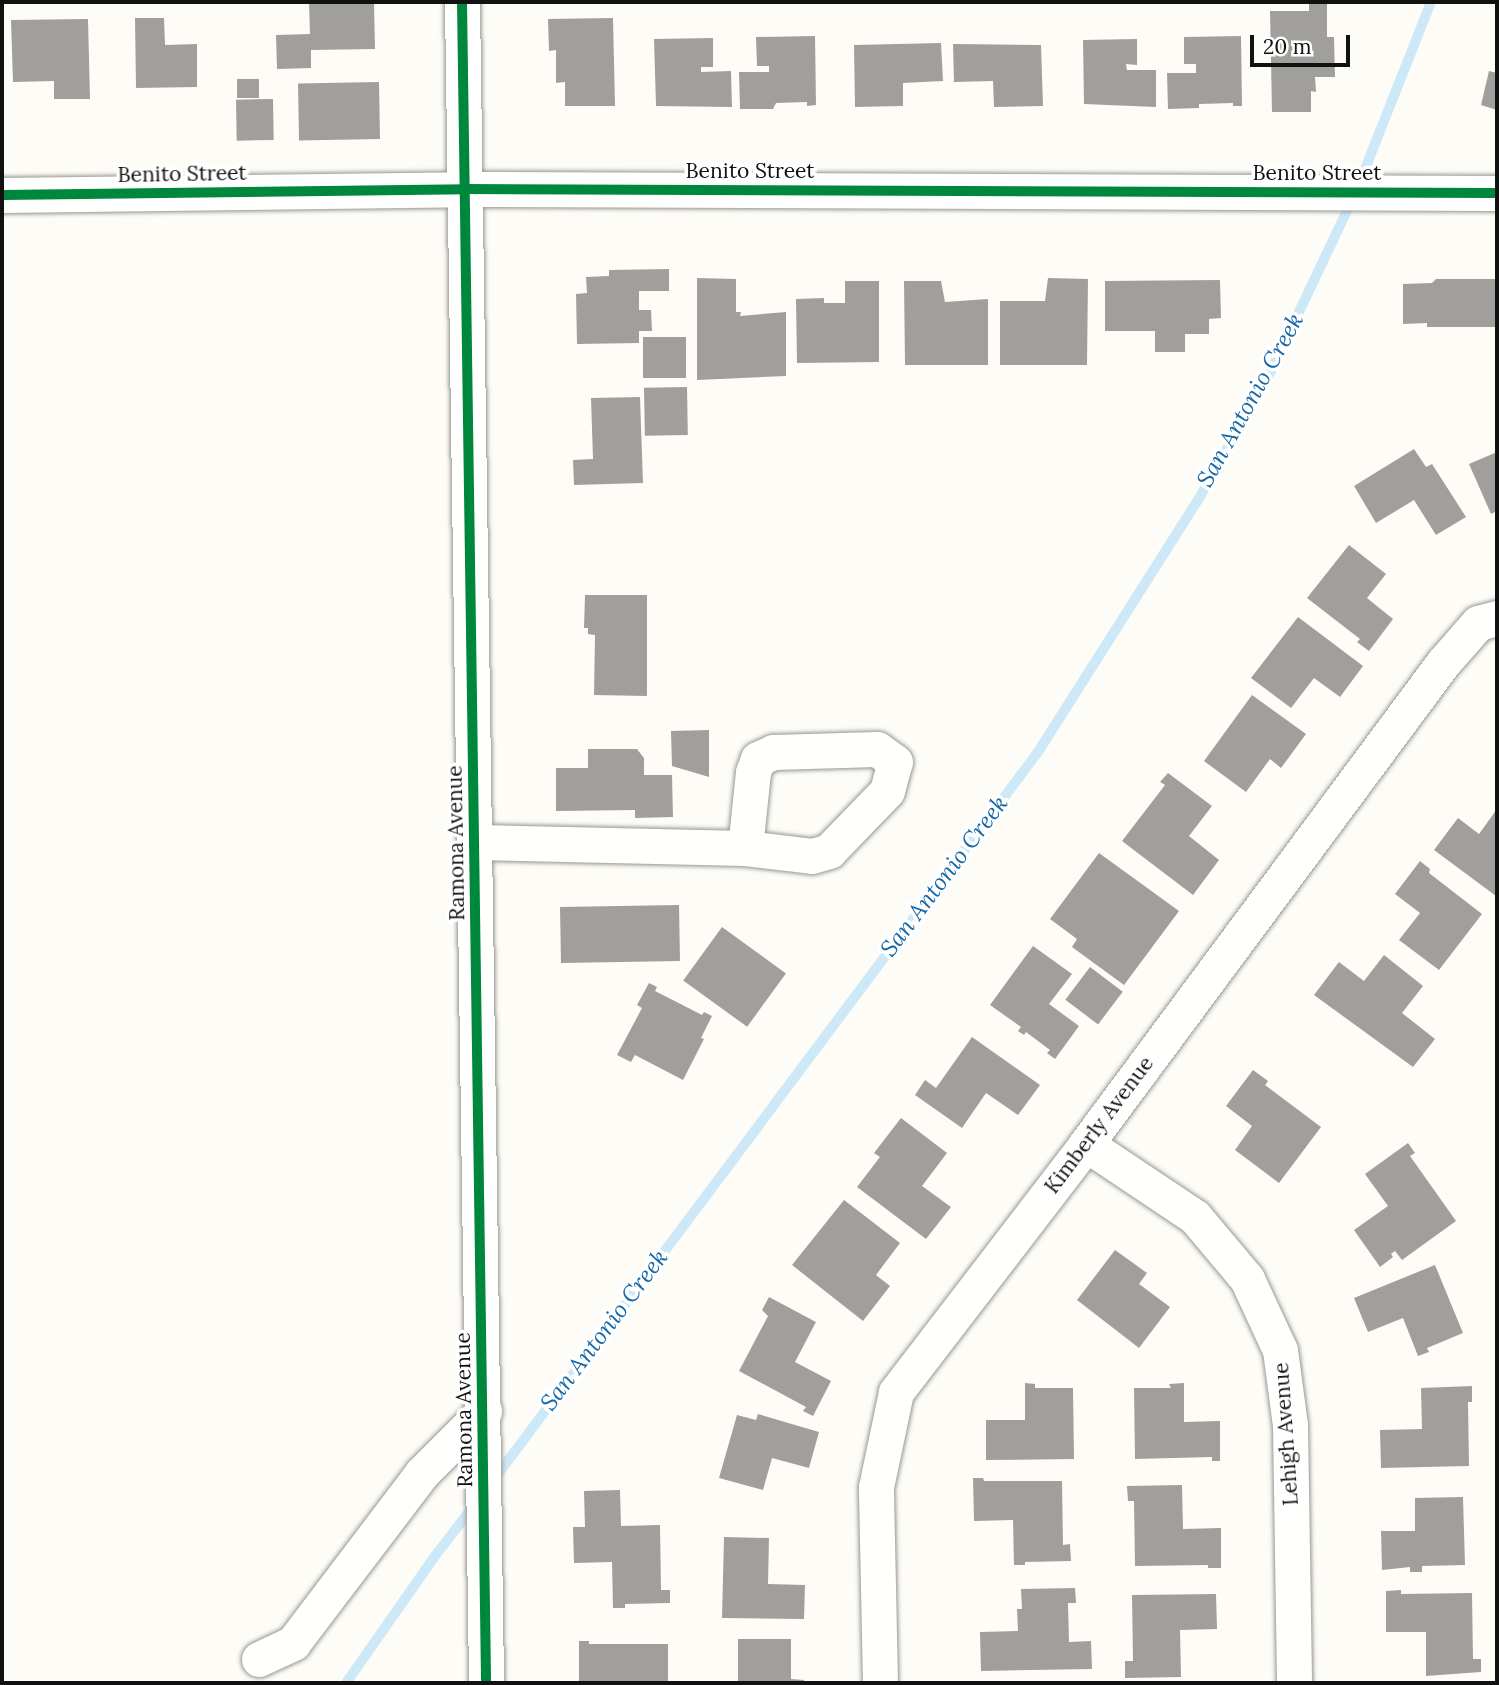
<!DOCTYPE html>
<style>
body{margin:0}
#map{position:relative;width:1499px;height:1685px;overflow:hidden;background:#fdfcf7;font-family:Lora,serif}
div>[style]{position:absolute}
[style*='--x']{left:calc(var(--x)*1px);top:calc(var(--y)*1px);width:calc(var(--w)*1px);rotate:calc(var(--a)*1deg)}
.stream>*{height:10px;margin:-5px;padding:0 5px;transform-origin:5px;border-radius:5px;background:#cde8f7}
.building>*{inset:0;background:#a19f9c;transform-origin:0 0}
.roads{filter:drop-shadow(0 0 2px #979795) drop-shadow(0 0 2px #979795)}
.minor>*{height:35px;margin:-17.5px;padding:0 17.5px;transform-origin:17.5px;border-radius:17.5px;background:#fffffe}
.cycleway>*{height:10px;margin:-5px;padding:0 5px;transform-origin:5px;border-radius:5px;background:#00873e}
span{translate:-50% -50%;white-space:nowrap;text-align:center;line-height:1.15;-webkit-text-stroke:7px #fff;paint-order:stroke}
.street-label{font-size:21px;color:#111}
.water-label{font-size:23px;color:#1768a6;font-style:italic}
.frame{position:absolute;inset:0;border:4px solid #111;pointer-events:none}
.scale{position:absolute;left:1250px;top:35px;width:100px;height:32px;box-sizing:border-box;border:4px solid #111;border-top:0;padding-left:9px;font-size:21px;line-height:24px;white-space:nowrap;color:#111;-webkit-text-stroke:5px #fff;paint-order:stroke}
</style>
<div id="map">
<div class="stream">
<div style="--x:1359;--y:184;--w:196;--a:-68.4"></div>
<div style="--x:492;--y:1482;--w:912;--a:-53.21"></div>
<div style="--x:1038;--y:752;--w:299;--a:-57.6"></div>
<div style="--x:1198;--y:500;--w:144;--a:-60.4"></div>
<div style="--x:1269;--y:375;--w:196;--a:-64.6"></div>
<div style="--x:346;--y:1683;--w:155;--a:-55"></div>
<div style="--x:435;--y:1556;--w:61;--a:-52.4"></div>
</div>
<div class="building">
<div style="clip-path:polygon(309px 2px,374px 2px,375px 49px,311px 50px,311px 68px,277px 69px,276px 35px,310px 34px)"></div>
<div style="clip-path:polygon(1309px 2px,1327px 2px,1327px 37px,1334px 37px,1335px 77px,1315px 77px,1316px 92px,1311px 91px,1311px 112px,1272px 112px,1270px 11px,1309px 11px)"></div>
<div style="clip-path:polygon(135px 18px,164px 18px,165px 45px,197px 44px,197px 87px,136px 88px)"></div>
<div style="clip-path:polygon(613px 18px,615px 106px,565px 106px,565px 82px,556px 83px,556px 50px,549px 51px,548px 19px)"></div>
<div style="clip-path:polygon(88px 19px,90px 99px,54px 99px,54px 81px,13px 82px,11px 20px)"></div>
<div style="clip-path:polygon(815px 36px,816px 105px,807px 106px,807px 102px,776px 103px,773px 109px,740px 109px,739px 72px,769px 72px,769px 66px,757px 66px,756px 37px)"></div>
<div style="clip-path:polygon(1241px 36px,1242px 106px,1233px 106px,1233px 103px,1199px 104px,1199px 108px,1168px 109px,1167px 73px,1196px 73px,1196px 64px,1184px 64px,1184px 37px)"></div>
<div style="clip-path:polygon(713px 38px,713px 67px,701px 67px,701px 72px,731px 71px,732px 107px,656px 106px,654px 39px)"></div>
<div style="clip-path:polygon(1137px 39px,1137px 65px,1126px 64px,1127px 70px,1156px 70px,1156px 107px,1084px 104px,1083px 40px)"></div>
<div style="clip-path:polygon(941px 43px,943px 81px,903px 83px,903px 106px,855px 107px,854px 45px)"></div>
<div style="clip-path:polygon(953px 44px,1041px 45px,1043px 106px,994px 107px,993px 81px,954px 82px)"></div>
<div style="clip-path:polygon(1489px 71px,1497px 73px,1497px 110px,1481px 105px)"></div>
<div style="left:237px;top:79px;width:22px;height:19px"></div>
<div style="left:379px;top:82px;width:57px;height:81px;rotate:89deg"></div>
<div style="left:273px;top:99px;width:41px;height:37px;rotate:89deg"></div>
<div style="clip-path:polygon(669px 269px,669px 291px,639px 291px,639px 310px,651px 310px,652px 331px,639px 331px,639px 343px,577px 344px,576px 294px,587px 293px,586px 277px,609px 276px,609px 270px)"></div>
<div style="clip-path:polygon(697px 278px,736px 279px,736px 312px,741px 312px,740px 316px,786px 312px,786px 376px,697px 380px)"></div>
<div style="clip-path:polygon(1048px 278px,1088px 279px,1087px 365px,1000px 365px,1000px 301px,1045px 301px)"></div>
<div style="clip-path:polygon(1436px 279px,1497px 279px,1497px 327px,1427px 327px,1427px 323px,1403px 324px,1403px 284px,1432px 283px)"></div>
<div style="clip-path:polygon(1220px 280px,1221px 318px,1209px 319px,1209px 334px,1185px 334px,1185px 352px,1155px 352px,1155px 331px,1105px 331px,1105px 281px)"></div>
<div style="clip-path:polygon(845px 281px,879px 281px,879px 362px,797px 363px,796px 299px,824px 298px,824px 303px,845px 303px)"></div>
<div style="clip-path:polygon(904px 281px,941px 281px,945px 302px,988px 299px,988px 365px,905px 365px)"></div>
<div style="left:686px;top:337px;width:41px;height:43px;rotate:90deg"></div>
<div style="left:687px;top:387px;width:48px;height:43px;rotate:89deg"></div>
<div style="clip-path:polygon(640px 397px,643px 483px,574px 485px,573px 460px,593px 459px,591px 398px)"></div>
<div style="clip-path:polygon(1414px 449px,1426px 467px,1432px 464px,1466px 517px,1436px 535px,1414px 500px,1376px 523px,1354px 486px)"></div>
<div style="clip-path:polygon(1497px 452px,1497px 511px,1491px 514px,1469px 464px)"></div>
<div style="clip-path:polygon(1349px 545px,1386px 574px,1367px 598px,1393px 619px,1369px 651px,1357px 642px,1360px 639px,1307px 598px)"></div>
<div style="clip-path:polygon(585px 595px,647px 595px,647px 696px,594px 695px,595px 635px,588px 634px,588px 628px,584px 628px)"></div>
<div style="clip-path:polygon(1298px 617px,1363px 666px,1340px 697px,1314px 678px,1291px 708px,1251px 678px)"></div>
<div style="clip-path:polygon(1252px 695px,1306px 734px,1281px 768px,1270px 759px,1246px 792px,1204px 761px)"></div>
<div style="clip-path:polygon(709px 730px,709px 777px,672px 766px,671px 731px)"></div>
<div style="clip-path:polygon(588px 749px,637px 749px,644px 758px,644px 775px,672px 775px,673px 817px,635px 818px,635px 810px,556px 811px,556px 768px,588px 768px)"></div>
<div style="clip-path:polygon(1168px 773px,1212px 806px,1189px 836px,1219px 860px,1193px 895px,1122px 841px,1165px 785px,1160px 782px)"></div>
<div style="clip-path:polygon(1497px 809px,1497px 894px,1496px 896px,1434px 850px,1458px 818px,1479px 834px)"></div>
<div style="clip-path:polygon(1099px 853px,1179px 911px,1124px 985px,1072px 947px,1077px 939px,1050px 919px)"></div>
<div style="clip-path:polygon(1420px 861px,1430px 869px,1429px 873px,1482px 914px,1439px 970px,1399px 940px,1420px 913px,1395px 894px)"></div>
<div style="left:679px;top:905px;width:56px;height:119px;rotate:89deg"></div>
<div style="left:722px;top:927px;width:79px;height:66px;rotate:36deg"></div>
<div style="clip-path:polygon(1033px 946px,1072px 974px,1049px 1004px,1079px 1026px,1055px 1059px,1047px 1053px,1050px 1050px,1026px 1032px,1024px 1035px,1018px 1031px,1021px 1027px,990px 1005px)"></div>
<div style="clip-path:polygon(1384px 955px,1423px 986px,1402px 1013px,1435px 1039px,1413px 1067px,1314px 995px,1339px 962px,1364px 981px)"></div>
<div style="left:1090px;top:967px;width:41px;height:41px;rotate:37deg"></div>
<div style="clip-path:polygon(649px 983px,657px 987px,655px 991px,702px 1015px,704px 1012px,712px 1016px,701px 1038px,704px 1039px,683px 1080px,635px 1055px,631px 1062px,617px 1055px,642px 1008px,637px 1005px)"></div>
<div style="clip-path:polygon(972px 1037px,1040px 1085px,1018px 1115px,986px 1093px,962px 1128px,915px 1095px,925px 1080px,936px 1088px)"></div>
<div style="clip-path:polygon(1253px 1070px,1268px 1081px,1265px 1085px,1321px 1127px,1279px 1183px,1235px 1150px,1252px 1126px,1226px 1106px)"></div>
<div style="clip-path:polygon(901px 1118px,947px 1153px,922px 1186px,951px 1207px,926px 1239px,857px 1187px,880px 1157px,874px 1153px)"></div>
<div style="clip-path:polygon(1408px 1143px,1415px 1153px,1410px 1156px,1456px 1221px,1402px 1260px,1395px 1251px,1391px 1254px,1393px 1257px,1380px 1267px,1354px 1230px,1388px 1206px,1365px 1174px)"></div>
<div style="clip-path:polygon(844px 1200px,900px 1243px,876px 1275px,890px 1286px,863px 1321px,792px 1265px)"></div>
<div style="clip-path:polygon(1115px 1250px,1147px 1273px,1139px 1284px,1170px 1307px,1139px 1348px,1077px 1300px)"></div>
<div style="clip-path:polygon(1435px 1265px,1463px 1333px,1427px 1348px,1429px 1352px,1418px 1356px,1403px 1318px,1368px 1332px,1354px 1298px)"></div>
<div style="clip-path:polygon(769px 1297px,816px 1322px,795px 1362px,831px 1381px,813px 1416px,803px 1411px,806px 1407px,739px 1371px,768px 1316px,762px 1310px)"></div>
<div style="clip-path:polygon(1025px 1383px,1035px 1384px,1035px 1388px,1073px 1388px,1074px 1459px,986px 1460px,986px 1420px,1025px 1420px)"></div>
<div style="clip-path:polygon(1184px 1383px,1184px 1422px,1220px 1421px,1220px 1461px,1212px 1461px,1212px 1457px,1135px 1459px,1134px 1388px,1171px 1388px,1169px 1384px)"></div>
<div style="clip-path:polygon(1472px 1386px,1472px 1402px,1468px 1402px,1469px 1466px,1381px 1468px,1380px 1430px,1422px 1429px,1421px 1388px)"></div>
<div style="clip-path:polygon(758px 1414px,819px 1432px,809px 1468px,772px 1458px,763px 1490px,719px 1478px,737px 1415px,756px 1420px)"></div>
<div style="clip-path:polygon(973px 1478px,983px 1478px,984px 1481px,1062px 1481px,1063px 1545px,1070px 1544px,1071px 1561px,1025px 1562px,1025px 1565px,1014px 1565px,1013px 1520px,974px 1521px)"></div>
<div style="clip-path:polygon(1182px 1485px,1183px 1529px,1221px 1528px,1221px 1568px,1208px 1568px,1208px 1565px,1135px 1566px,1134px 1501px,1128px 1501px,1127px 1486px)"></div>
<div style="clip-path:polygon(620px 1490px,621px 1526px,660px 1525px,661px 1590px,670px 1590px,670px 1603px,625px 1604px,625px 1608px,613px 1608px,612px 1562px,574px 1563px,573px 1527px,585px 1527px,584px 1491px)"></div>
<div style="clip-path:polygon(1463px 1497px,1465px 1565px,1422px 1566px,1422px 1572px,1410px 1572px,1410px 1567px,1382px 1570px,1381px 1531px,1415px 1531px,1415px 1498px)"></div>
<div style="clip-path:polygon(724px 1537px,769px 1538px,768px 1584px,805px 1585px,804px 1619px,722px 1618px)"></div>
<div style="clip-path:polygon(1075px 1588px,1076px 1603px,1068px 1603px,1069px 1642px,1091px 1641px,1092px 1669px,981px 1671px,980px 1632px,1018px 1631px,1017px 1609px,1022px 1609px,1021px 1589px)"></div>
<div style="clip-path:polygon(1401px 1590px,1401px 1594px,1472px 1593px,1473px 1659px,1481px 1659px,1481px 1672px,1426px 1676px,1426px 1632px,1386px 1632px,1386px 1591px)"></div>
<div style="clip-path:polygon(1216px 1594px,1217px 1629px,1180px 1630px,1181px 1677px,1125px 1678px,1125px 1661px,1133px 1661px,1132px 1595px)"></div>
<div style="clip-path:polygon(738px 1639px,791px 1639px,791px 1679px,804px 1680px,804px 1683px,738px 1683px)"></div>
<div style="clip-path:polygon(579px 1641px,589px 1641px,589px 1644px,668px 1644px,668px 1683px,579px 1683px)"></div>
</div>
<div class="roads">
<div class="minor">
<div style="--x:462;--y:2;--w:1681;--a:89.18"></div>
<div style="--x:2;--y:195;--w:464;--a:-0.7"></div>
<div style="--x:466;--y:189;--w:1031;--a:0.22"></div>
<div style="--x:476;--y:842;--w:269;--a:1.3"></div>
<div style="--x:745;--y:848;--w:67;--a:6.8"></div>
<div style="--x:812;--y:856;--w:18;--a:-16"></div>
<div style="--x:829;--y:851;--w:83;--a:-46"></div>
<div style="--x:887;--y:791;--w:30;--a:-75"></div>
<div style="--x:895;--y:762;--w:22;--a:-144"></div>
<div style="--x:877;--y:749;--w:104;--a:178.3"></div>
<div style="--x:773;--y:752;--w:17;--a:155"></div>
<div style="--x:758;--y:759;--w:14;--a:111"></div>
<div style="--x:753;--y:772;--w:76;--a:96"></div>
<div style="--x:1086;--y:1144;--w:131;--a:33.8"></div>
<div style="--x:1195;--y:1217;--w:81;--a:50"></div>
<div style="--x:1247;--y:1279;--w:78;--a:65.1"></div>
<div style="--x:1280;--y:1350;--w:76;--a:82.4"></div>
<div style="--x:1290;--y:1425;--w:258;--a:89.1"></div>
<div style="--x:259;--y:1659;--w:38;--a:-25"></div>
<div style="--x:293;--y:1643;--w:213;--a:-52.8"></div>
<div style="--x:422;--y:1473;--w:88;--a:-45"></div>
<div style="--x:880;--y:1683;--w:196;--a:-91.2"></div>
<div style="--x:876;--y:1487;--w:97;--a:-78.1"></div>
<div style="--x:896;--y:1392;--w:312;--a:-52.5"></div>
<div style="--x:1086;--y:1144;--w:599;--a:-53.42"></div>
<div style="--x:1443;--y:663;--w:53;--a:-48.8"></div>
<div style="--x:1478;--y:623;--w:20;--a:-15"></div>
</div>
</div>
<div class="cycleway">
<div style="--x:462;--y:2;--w:1681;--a:89.18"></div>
<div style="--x:2;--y:195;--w:464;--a:-0.7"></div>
<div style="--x:466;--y:189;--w:1031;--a:0.22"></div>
</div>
<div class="street-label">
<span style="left:750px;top:171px">Benito Street</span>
<span style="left:1317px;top:173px">Benito Street</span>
<span style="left:182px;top:174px;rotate:-1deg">Benito Street</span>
<span style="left:456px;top:843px;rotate:-91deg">Ramona Avenue</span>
<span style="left:1099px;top:1125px;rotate:-53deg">Kimberly Avenue</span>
<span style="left:464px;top:1410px;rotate:-91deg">Ramona Avenue</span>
<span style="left:1286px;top:1434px;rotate:-94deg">Lehigh Avenue</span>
</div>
<div class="water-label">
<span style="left:1250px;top:400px;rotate:-61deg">San Antonio Creek</span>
<span style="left:944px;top:876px;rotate:-53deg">San Antonio Creek</span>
<span style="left:604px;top:1330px;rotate:-53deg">San Antonio Creek</span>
</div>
<div class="frame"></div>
<div class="scale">20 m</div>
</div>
